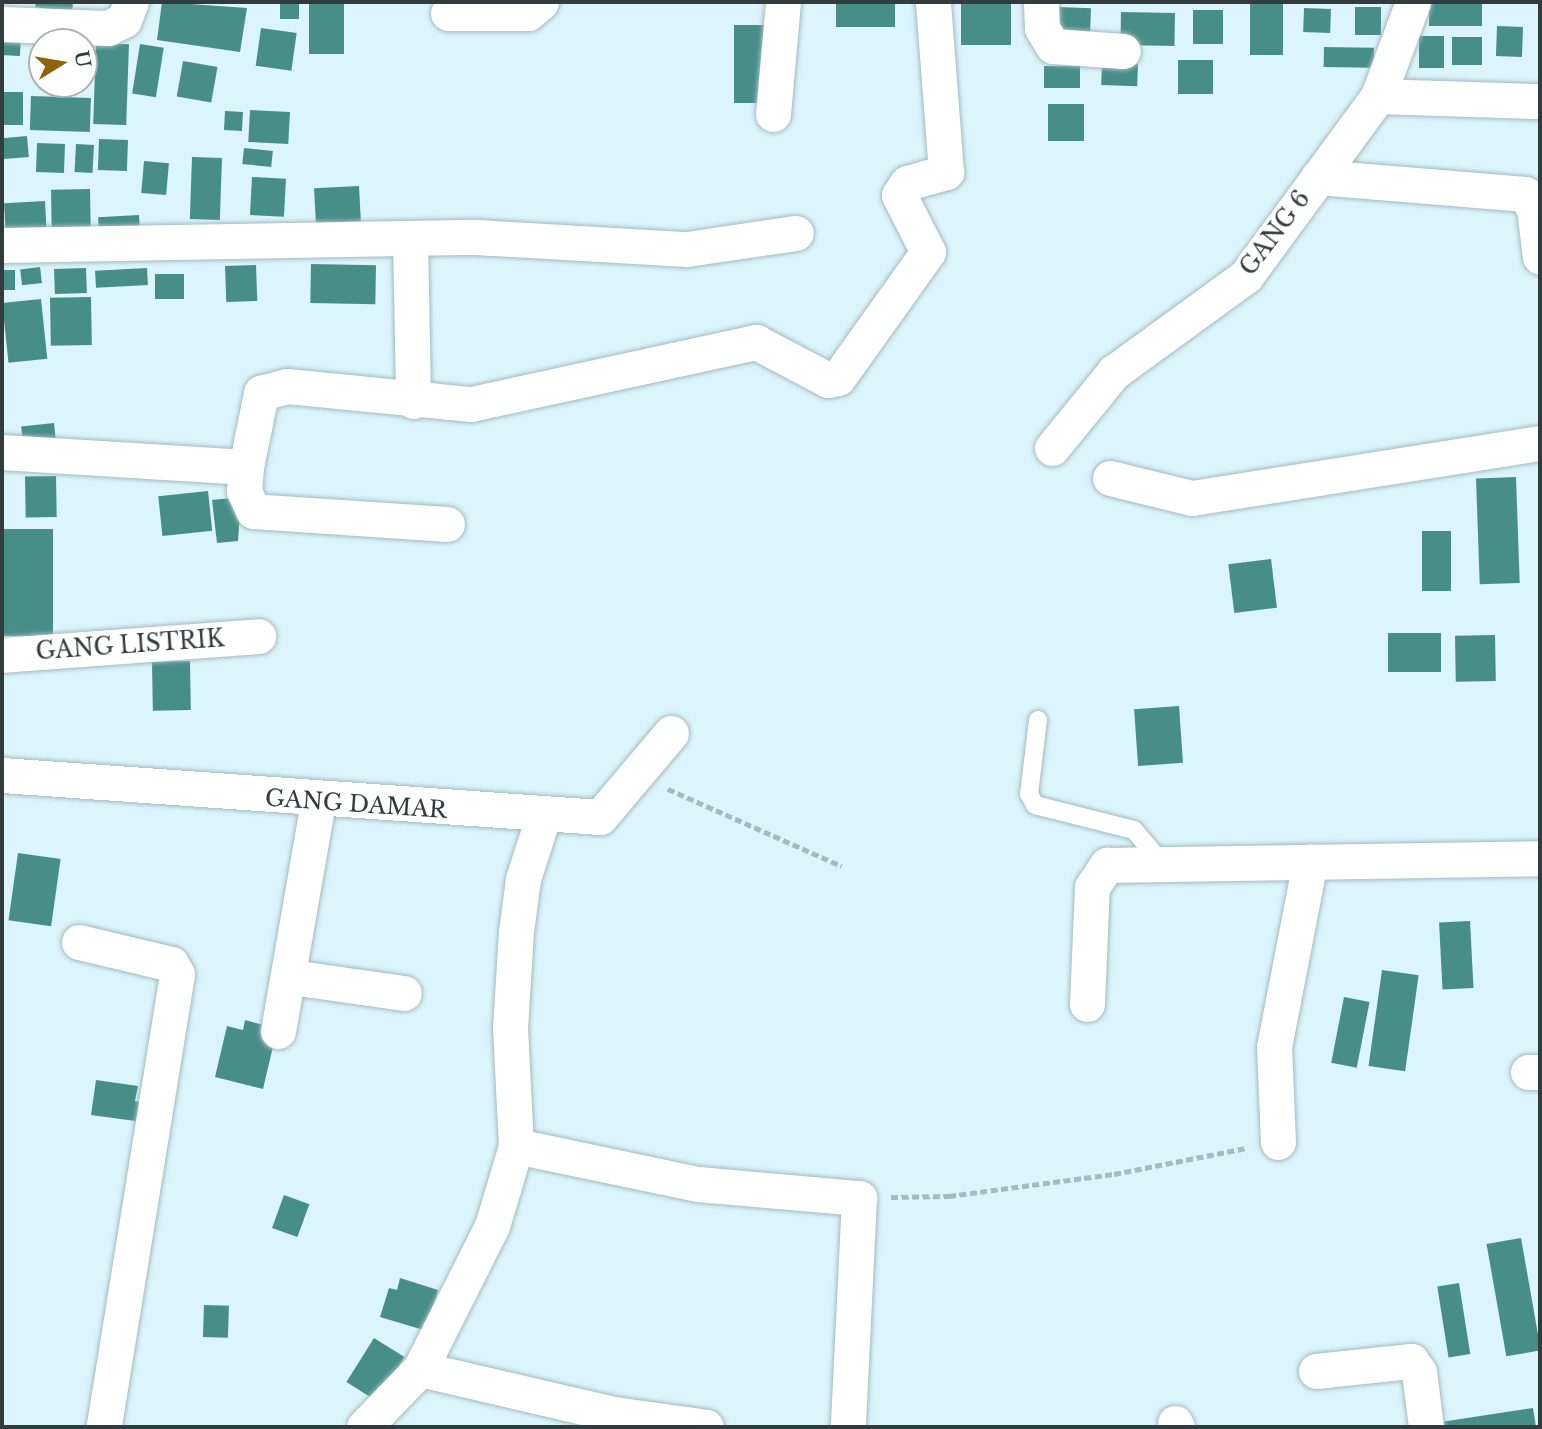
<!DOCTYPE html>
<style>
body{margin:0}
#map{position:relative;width:1542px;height:1429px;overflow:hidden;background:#dcf4fb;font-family:"Libre Baskerville",serif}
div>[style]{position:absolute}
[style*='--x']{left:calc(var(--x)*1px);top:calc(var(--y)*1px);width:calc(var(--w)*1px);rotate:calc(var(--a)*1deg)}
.building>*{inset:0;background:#478e88;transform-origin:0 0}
.path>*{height:4.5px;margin-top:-2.25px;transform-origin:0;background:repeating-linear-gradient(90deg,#a6babf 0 7px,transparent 0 10.5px)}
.roads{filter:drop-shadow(0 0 2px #a2bac0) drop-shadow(0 0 2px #a2bac0)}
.service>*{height:18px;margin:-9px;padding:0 9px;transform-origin:9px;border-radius:9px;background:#fff}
.minor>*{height:35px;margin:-17.5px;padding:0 17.5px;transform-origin:17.5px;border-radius:17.5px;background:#fff}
span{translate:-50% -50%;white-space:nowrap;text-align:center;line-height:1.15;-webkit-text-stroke:7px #fff;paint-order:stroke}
.street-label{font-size:23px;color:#323c3e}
.frame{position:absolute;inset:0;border:4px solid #323c3e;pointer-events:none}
.north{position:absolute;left:28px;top:28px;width:70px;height:70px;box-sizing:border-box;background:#fff;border:2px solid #adb1b2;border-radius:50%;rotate:79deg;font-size:19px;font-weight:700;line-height:28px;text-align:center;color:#323c3e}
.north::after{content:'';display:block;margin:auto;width:24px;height:32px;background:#8f630b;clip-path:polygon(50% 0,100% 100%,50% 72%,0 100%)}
</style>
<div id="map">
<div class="building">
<div style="clip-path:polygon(36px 2px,73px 2px,72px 13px,35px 7px)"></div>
<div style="clip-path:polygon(162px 2px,247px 8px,240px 52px,157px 40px)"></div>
<div style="left:280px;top:2px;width:19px;height:17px"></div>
<div style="left:309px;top:2px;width:35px;height:52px"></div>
<div style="left:836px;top:2px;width:59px;height:25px"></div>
<div style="left:961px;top:2px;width:50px;height:43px"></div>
<div style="left:1250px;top:2px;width:33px;height:53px"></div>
<div style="left:1429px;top:2px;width:53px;height:24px"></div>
<div style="left:1058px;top:7px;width:33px;height:37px;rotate:2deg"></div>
<div style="left:1355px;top:7px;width:26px;height:28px"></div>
<div style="left:1304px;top:8px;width:27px;height:24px;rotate:2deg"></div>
<div style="left:1193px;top:10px;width:30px;height:34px"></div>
<div style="left:1121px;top:12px;width:54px;height:33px;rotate:1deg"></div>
<div style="left:734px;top:25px;width:32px;height:78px"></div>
<div style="left:1497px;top:26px;width:26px;height:30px;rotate:2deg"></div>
<div style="left:261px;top:28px;width:36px;height:38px;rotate:8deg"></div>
<div style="left:2px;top:34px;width:19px;height:21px;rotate:3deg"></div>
<div style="left:1444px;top:36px;width:32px;height:25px;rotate:90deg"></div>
<div style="left:1452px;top:37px;width:30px;height:28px"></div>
<div style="left:96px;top:43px;width:33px;height:81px;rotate:2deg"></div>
<div style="left:140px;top:44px;width:24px;height:50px;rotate:9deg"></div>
<div style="left:1324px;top:47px;width:50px;height:20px;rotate:1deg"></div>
<div style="left:1178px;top:60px;width:35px;height:34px"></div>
<div style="left:183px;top:61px;width:35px;height:36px;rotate:10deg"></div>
<div style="left:1102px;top:63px;width:36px;height:22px;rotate:2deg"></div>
<div style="left:1044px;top:66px;width:36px;height:22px"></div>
<div style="left:2px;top:92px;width:21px;height:33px"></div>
<div style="left:31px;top:96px;width:60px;height:34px;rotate:2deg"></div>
<div style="left:1048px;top:104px;width:36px;height:37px"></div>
<div style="left:250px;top:110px;width:40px;height:32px;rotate:3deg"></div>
<div style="left:225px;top:111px;width:18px;height:19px;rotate:3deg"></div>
<div style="left:27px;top:136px;width:21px;height:25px;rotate:85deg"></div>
<div style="left:99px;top:139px;width:29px;height:31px;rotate:2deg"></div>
<div style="left:37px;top:143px;width:28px;height:29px;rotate:2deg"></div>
<div style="left:76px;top:144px;width:18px;height:28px;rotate:3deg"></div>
<div style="left:244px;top:148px;width:29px;height:16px;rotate:6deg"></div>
<div style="left:192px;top:157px;width:30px;height:62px;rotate:2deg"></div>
<div style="left:144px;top:161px;width:25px;height:32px;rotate:5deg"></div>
<div style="left:252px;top:177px;width:34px;height:38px;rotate:3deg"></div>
<div style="left:359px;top:186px;width:35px;height:45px;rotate:87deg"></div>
<div style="left:90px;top:189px;width:40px;height:39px;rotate:89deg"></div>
<div style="left:45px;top:201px;width:35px;height:41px;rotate:87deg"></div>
<div style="left:139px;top:215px;width:21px;height:41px;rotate:87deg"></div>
<div style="left:311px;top:264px;width:65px;height:39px;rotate:1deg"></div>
<div style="left:256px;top:265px;width:36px;height:31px;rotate:88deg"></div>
<div style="left:40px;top:267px;width:16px;height:20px;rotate:83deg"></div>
<div style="left:86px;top:268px;width:25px;height:32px;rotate:88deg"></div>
<div style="left:147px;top:268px;width:17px;height:52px;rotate:87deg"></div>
<div style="left:2px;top:270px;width:13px;height:20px"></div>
<div style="left:155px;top:274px;width:29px;height:25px"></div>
<div style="left:91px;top:297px;width:48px;height:41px;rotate:89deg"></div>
<div style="left:41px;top:299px;width:60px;height:39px;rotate:84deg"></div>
<div style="left:54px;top:423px;width:19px;height:33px;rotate:84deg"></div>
<div style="left:56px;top:476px;width:41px;height:31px;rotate:89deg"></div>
<div style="left:1516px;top:477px;width:106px;height:40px;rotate:88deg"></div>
<div style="left:208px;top:491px;width:40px;height:50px;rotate:84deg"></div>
<div style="clip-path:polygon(241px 497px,238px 541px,217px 543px,212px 500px)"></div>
<div style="left:4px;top:529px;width:49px;height:107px"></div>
<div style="left:1422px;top:531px;width:29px;height:60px"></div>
<div style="left:1271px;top:559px;width:49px;height:43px;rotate:83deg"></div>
<div style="left:1388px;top:633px;width:53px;height:39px"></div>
<div style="left:1495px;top:635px;width:46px;height:40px;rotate:89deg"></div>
<div style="left:190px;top:661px;width:49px;height:38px;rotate:89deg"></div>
<div style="left:1179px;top:706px;width:57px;height:45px;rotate:86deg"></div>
<div style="left:18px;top:853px;width:43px;height:68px;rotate:8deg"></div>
<div style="left:1470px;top:921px;width:67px;height:31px;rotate:87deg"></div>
<div style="left:1382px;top:970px;width:37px;height:97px;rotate:8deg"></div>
<div style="left:1344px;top:997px;width:26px;height:67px;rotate:11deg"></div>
<div style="clip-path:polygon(245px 1020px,267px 1026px,275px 1038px,263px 1089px,215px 1077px,227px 1026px,243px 1030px)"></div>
<div style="clip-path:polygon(96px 1080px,138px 1086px,135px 1101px,146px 1103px,143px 1122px,91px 1115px)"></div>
<div style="left:284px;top:1195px;width:27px;height:35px;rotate:20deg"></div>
<div style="left:1521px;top:1238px;width:114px;height:35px;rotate:80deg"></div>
<div style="clip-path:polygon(400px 1278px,438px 1290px,427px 1331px,380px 1317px,389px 1288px,397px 1290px)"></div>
<div style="left:1459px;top:1283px;width:72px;height:22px;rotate:81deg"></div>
<div style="left:204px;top:1305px;width:25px;height:32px;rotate:2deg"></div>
<div style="left:374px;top:1338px;width:36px;height:52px;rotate:32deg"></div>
<div style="clip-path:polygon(1533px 1408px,1536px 1427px,1442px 1427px,1441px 1422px)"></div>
</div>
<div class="path">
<div style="--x:668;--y:789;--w:190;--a:23.9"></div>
<div style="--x:891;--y:1197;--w:58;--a:-1"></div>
<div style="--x:949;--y:1196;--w:166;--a:-7.6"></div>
<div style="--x:1114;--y:1174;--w:135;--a:-11.1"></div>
</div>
<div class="roads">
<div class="service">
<div style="--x:1038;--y:720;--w:75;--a:96.9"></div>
<div style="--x:1029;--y:794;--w:13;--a:61"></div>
<div style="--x:1035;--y:805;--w:102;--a:14.2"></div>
<div style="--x:1134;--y:830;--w:42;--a:49.8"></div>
</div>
<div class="minor">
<div style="--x:1041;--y:2;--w:26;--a:88"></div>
<div style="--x:1042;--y:28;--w:21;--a:59"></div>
<div style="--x:1053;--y:46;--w:70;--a:4.1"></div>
<div style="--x:448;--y:13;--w:80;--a:0"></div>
<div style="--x:528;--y:13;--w:17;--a:-40"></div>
<div style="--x:2;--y:24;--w:106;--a:2.2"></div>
<div style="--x:108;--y:28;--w:18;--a:-27"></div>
<div style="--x:124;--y:20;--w:19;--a:-69"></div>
<div style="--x:1378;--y:96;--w:162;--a:1.8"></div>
<div style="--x:773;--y:114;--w:112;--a:-84.9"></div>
<div style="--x:1318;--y:177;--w:208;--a:4.7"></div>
<div style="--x:1525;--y:194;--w:17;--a:59"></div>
<div style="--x:1534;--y:209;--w:48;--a:82.9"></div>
<div style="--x:410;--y:238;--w:163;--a:88.9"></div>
<div style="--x:2;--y:245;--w:474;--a:-1"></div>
<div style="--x:476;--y:237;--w:211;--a:3.3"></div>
<div style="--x:687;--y:249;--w:110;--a:-8.4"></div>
<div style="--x:1052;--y:448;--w:98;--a:-50.8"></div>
<div style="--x:1114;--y:372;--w:163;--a:-36"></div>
<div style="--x:1246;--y:276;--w:223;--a:-53.7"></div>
<div style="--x:1378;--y:96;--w:100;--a:-69.6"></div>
<div style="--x:2;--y:452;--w:244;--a:3.5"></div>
<div style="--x:1110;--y:478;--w:84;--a:13.7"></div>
<div style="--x:1192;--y:498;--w:352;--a:-9"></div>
<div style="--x:447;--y:524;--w:194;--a:-176.2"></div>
<div style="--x:253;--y:511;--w:22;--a:-114"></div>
<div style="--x:244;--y:491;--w:24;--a:-85"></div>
<div style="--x:246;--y:467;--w:76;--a:-78.5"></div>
<div style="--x:261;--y:393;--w:27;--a:-15"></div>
<div style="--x:287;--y:386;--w:185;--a:5.6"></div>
<div style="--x:471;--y:404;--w:292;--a:-12.3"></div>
<div style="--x:756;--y:342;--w:81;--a:27.8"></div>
<div style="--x:828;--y:380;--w:10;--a:-11"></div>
<div style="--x:838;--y:378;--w:155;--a:-54.5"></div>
<div style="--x:928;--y:252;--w:64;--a:-117"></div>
<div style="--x:899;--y:195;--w:14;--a:-56"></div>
<div style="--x:907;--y:183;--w:41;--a:-15.8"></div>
<div style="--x:946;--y:172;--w:170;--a:-94.4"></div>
<div style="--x:2;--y:655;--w:257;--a:-4.2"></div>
<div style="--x:2;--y:775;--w:599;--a:4.02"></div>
<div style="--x:600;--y:817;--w:110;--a:-49.8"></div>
<div style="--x:79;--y:942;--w:95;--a:13.4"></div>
<div style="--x:171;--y:964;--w:12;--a:59"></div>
<div style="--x:177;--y:974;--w:459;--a:99.2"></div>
<div style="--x:291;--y:977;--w:114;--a:8.1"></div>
<div style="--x:1087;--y:1004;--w:117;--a:-87.6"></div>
<div style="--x:1092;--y:887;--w:27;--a:-56"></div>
<div style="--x:1107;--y:865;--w:433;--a:-0.9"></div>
<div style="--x:278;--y:1031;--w:232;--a:-80.1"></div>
<div style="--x:1528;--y:1072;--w:12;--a:0"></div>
<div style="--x:1278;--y:1142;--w:95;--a:-92.4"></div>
<div style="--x:1274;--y:1047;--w:189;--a:-79"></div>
<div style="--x:516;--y:1146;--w:186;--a:11.8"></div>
<div style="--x:698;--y:1184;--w:162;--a:5"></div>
<div style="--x:859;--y:1198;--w:229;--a:92.8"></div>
<div style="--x:420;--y:1369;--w:199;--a:13.1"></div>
<div style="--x:614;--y:1414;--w:93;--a:8"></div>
<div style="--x:1316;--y:1371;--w:96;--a:-6"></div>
<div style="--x:1411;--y:1361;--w:14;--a:54"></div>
<div style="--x:1419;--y:1372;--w:55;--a:82.7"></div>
<div style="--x:1175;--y:1423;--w:4;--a:63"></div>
<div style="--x:364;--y:1427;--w:81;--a:-46"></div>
<div style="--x:420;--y:1369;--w:160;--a:-63.3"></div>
<div style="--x:492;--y:1226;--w:84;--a:-73.3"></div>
<div style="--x:516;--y:1146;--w:117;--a:-92.9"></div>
<div style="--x:510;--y:1029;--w:97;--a:-86.5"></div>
<div style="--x:516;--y:932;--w:53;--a:-82.5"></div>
<div style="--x:523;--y:879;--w:65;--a:-72.1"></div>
</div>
</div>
<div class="street-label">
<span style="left:1275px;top:233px;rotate:-53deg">GANG 6</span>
<span style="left:130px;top:645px;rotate:-4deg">GANG LISTRIK</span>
<span style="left:356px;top:804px;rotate:4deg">GANG DAMAR</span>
</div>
<div class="frame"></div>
<div class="north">U</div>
</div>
